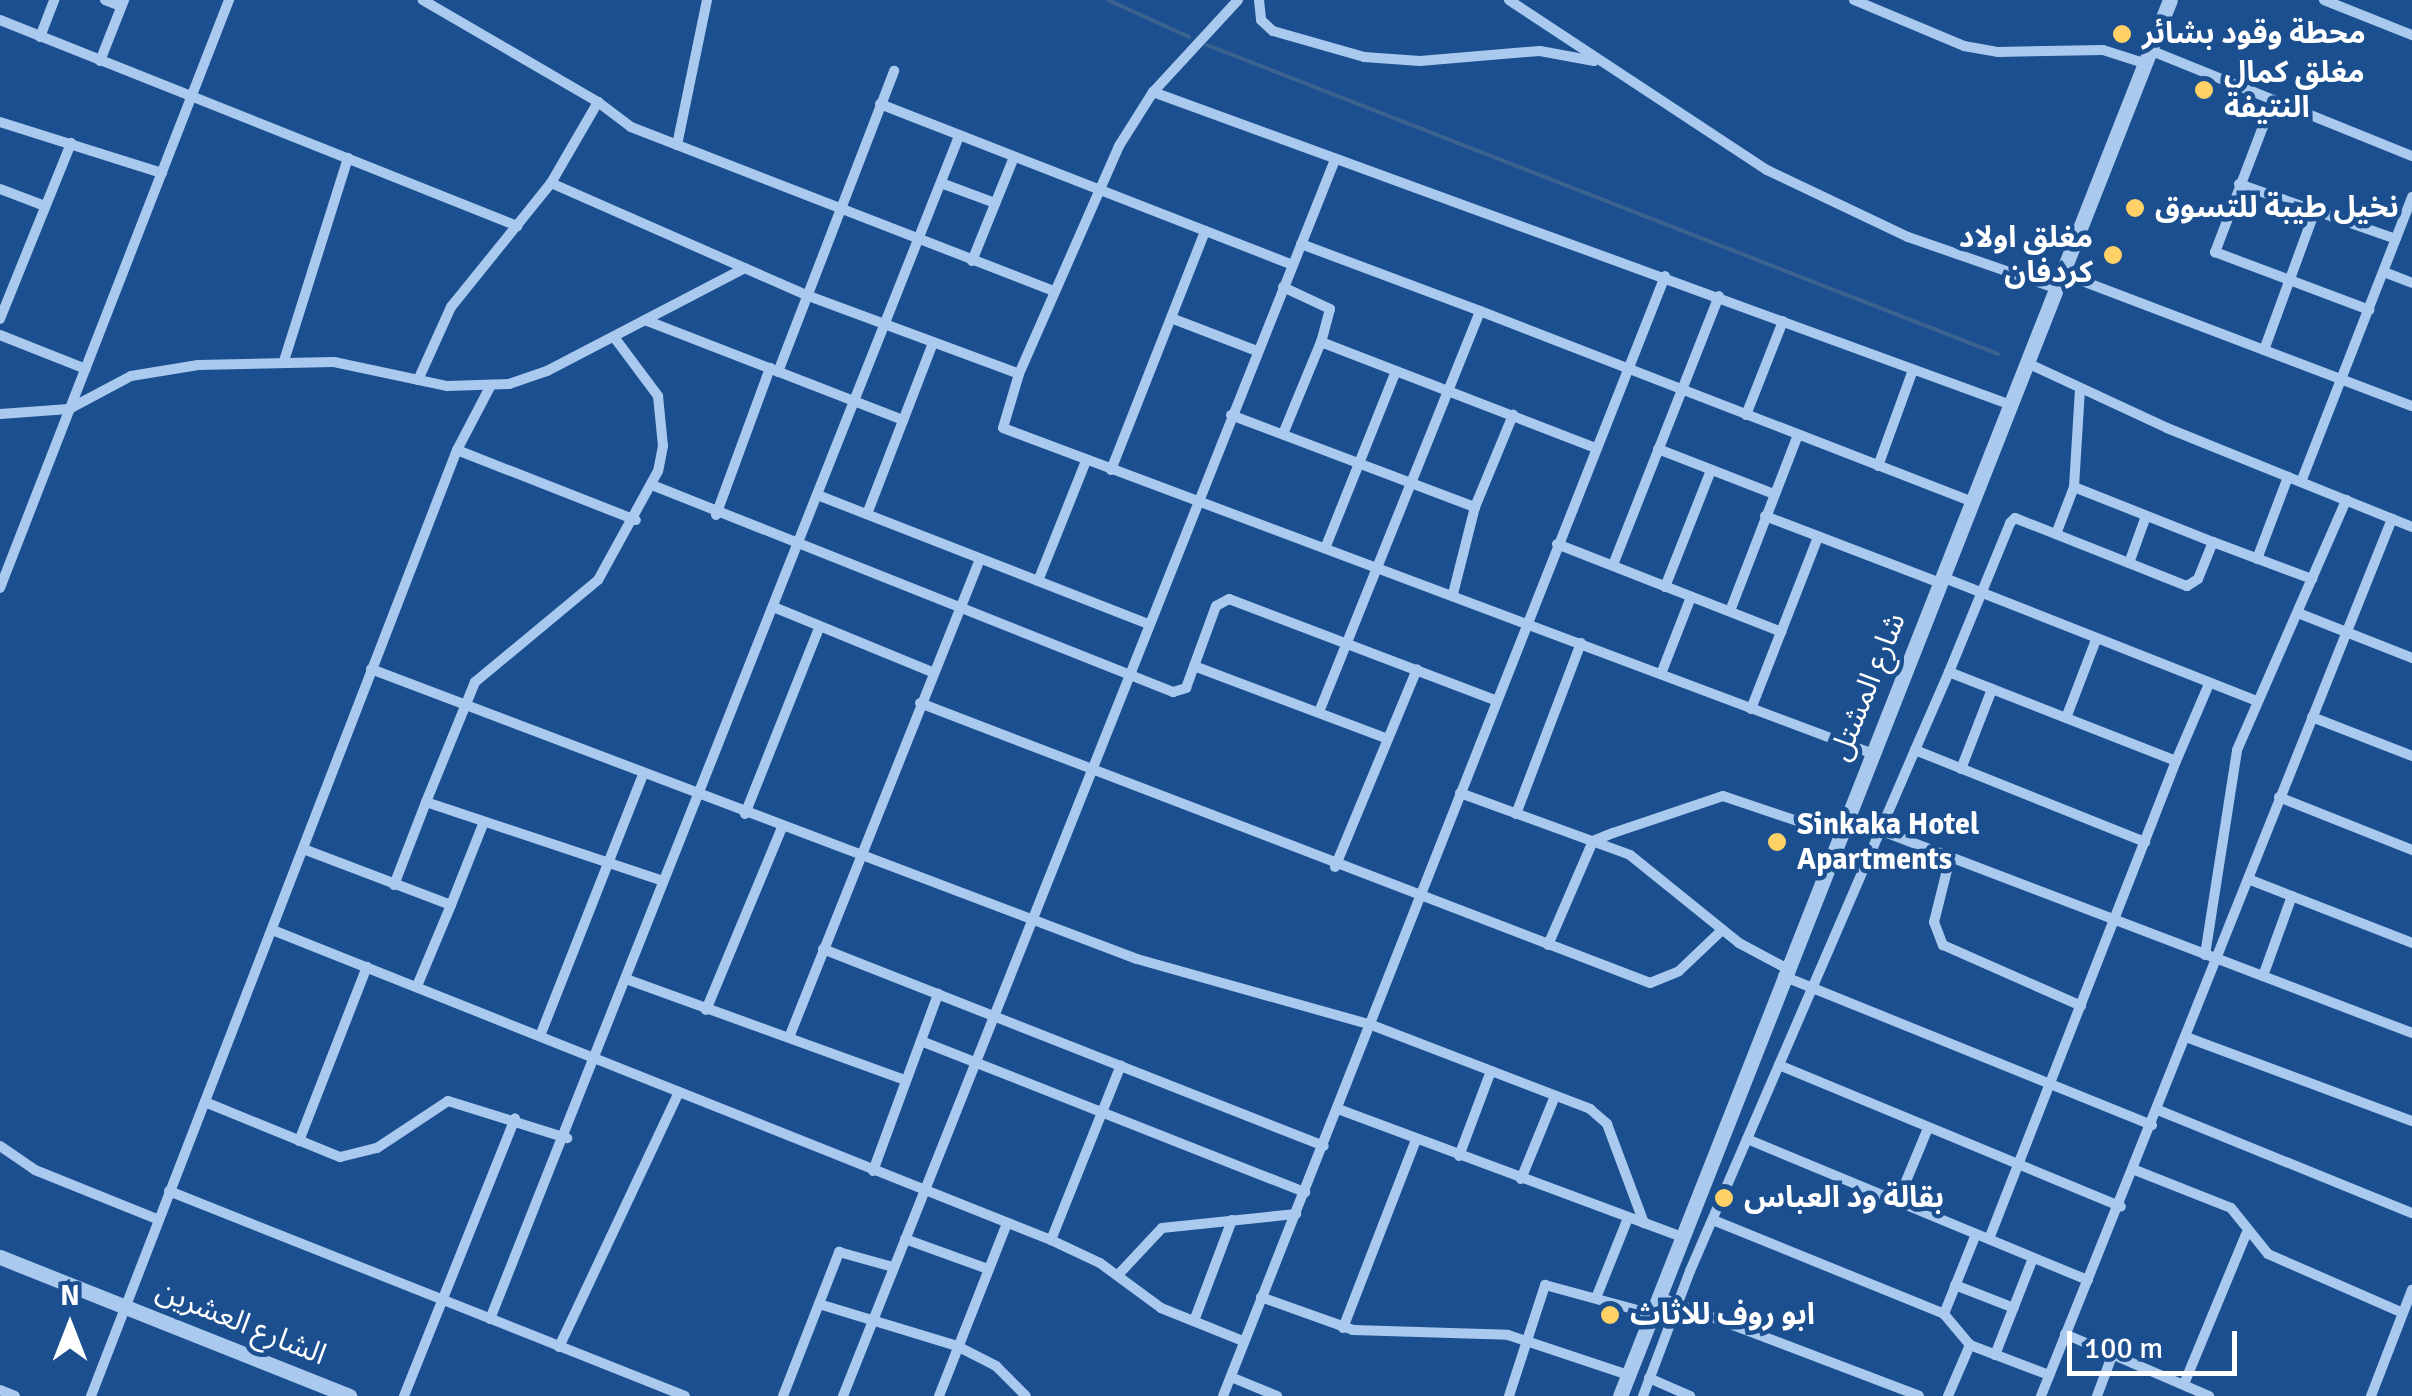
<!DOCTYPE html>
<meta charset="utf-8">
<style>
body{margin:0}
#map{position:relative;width:2412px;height:1396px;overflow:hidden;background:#1b4f8f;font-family:Signika,"Noto Sans Arabic",sans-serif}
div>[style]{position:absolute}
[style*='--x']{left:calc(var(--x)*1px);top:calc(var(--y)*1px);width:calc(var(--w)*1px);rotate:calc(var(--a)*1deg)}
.stream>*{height:4px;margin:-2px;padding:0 2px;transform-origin:2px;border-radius:2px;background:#3c6290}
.minor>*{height:10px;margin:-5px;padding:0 5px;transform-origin:5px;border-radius:5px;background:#a9c9ee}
.tertiary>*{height:15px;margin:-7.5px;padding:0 7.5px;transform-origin:7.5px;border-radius:7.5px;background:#a9c9ee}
.dots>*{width:28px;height:28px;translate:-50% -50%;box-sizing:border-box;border:5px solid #1b4f8f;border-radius:50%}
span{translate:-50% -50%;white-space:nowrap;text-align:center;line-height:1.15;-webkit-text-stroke:9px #1b4f8f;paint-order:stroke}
.poi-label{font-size:30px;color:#fff;font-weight:700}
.left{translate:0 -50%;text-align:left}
.right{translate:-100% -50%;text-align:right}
.street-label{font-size:30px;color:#fff}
.north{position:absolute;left:20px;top:1276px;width:100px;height:100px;-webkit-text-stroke:8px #1b4f8f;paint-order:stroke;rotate:0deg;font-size:28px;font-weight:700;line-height:40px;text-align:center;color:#fff}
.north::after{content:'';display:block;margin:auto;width:35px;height:45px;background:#fff;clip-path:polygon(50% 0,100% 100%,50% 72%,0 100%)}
.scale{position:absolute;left:2067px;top:1331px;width:170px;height:45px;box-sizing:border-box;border:5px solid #fff;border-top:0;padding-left:12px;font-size:30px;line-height:35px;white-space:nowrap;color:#fff;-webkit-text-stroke:8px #1b4f8f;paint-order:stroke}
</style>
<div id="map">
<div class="stream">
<div style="--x:1108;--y:0;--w:89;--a:24.6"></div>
<div style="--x:1207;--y:45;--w:849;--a:21.34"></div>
</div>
<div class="minor">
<div style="--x:105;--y:0;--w:17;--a:21"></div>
<div style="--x:1238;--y:0;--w:125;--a:132.7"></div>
<div style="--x:1153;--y:92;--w:64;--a:122.2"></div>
<div style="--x:1119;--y:146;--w:249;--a:113.7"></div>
<div style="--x:1019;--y:374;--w:56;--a:106.5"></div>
<div style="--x:1003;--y:428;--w:927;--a:20.53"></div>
<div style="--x:1259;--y:0;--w:20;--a:84"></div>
<div style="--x:1261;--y:20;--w:16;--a:43"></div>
<div style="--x:1273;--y:31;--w:95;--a:15.9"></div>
<div style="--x:1364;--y:57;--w:56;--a:4.1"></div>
<div style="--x:1420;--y:61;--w:120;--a:-4.8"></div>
<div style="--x:1540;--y:51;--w:55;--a:10.5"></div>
<div style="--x:1509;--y:0;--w:309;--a:33.4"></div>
<div style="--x:1767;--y:170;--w:156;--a:25.4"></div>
<div style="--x:1908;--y:237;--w:159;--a:19.1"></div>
<div style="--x:1854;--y:0;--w:119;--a:22.7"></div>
<div style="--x:1964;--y:46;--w:35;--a:10"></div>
<div style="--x:1998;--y:52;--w:105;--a:-1.1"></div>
<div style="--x:2103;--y:50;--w:46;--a:17.7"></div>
<div style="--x:2324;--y:0;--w:95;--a:21.7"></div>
<div style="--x:0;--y:20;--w:557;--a:21.72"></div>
<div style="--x:40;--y:37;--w:40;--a:-69"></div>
<div style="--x:2152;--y:51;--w:280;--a:22"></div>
<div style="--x:100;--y:61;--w:66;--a:-68.5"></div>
<div style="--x:1153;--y:92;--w:913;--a:20.04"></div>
<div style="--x:598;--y:102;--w:41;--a:37.1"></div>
<div style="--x:631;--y:127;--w:453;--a:21.2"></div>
<div style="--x:2272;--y:103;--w:160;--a:110.9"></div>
<div style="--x:2215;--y:252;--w:165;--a:20.6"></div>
<div style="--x:880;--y:104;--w:442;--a:21.3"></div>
<div style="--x:0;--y:122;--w:170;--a:17.5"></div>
<div style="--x:677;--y:145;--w:148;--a:-78.3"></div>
<div style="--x:551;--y:183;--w:279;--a:23.7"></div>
<div style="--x:806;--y:295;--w:227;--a:20.3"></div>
<div style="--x:941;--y:183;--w:58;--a:20.3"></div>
<div style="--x:2239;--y:184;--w:166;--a:19.3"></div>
<div style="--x:0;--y:189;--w:48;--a:20.7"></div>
<div style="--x:1301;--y:244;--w:191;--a:20.5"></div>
<div style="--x:972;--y:261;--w:112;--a:-68"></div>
<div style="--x:2384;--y:272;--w:30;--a:21"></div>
<div style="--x:2064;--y:274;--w:372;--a:20.8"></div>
<div style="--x:1283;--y:287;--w:52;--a:25.1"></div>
<div style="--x:1330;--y:309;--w:34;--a:105"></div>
<div style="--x:1321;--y:342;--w:294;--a:21.1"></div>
<div style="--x:1171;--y:318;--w:92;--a:21"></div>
<div style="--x:0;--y:319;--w:190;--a:-68"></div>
<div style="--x:645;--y:320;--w:277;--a:21.2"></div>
<div style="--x:0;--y:335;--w:92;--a:21.6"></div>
<div style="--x:614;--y:337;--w:74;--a:53.3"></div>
<div style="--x:658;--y:396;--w:50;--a:84.3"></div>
<div style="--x:663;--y:446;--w:25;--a:101"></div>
<div style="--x:658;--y:471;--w:124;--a:118.8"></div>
<div style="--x:598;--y:580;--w:160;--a:140.3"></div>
<div style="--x:475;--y:682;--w:130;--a:112.2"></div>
<div style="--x:426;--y:802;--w:250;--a:18.4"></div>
<div style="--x:2264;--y:350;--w:148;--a:-69.9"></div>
<div style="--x:284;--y:361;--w:213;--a:-72.5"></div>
<div style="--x:2027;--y:363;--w:154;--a:24.9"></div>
<div style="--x:2167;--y:428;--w:264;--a:22"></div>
<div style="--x:778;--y:372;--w:323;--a:-68.9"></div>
<div style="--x:418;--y:380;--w:80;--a:-65.7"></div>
<div style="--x:451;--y:307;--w:159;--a:-51.1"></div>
<div style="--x:551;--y:183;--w:94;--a:-59.9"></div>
<div style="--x:598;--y:102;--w:203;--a:-149.8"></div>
<div style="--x:0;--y:414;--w:69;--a:-4.1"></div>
<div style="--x:69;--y:409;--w:70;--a:-28"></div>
<div style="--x:131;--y:376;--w:68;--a:-9.3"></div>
<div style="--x:198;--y:365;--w:136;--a:-1.3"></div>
<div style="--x:334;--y:362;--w:116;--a:12"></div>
<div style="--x:447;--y:386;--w:62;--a:-1.8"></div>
<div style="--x:509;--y:384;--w:40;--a:-18.9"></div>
<div style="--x:547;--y:371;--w:223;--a:-27.5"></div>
<div style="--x:1231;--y:415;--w:261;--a:20.7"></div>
<div style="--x:1475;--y:507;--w:90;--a:104.2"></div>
<div style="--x:1746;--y:415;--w:101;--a:-68.5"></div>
<div style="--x:1283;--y:434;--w:100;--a:-67.6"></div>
<div style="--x:1658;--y:449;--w:124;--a:21.2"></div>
<div style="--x:457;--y:450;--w:192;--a:21.4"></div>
<div style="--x:1878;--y:466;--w:102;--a:-70"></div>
<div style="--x:1111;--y:470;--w:257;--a:-68.5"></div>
<div style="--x:2301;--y:482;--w:306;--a:-68.7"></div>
<div style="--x:652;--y:485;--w:561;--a:21.67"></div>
<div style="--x:1173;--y:692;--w:14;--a:-17"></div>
<div style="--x:1186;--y:688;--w:87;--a:-69.9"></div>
<div style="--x:1216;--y:606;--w:15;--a:-28"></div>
<div style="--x:1229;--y:599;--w:285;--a:20.8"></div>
<div style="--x:2074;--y:487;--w:98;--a:-86.5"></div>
<div style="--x:820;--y:496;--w:352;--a:21.3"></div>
<div style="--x:1475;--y:507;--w:100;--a:-67.6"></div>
<div style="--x:867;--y:514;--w:183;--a:-68.9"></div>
<div style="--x:716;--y:515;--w:157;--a:-69.8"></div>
<div style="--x:1765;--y:516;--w:187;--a:20.9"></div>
<div style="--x:2056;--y:534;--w:50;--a:-69"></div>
<div style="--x:2074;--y:487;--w:149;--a:21.6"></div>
<div style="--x:1557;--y:544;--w:241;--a:21.4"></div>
<div style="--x:1326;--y:546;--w:188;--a:-68.2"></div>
<div style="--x:2257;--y:559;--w:88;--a:-69.3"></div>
<div style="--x:2129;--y:563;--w:50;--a:-70.1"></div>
<div style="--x:1613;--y:565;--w:289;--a:-68.5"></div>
<div style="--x:1942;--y:577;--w:338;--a:21.5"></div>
<div style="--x:1038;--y:581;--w:129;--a:-68.2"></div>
<div style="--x:1665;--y:587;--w:126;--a:-68.5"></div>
<div style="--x:0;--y:588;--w:631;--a:-68.72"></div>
<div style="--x:776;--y:608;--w:169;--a:22.3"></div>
<div style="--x:1730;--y:611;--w:189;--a:-68.9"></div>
<div style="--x:2298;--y:613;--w:123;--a:21.5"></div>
<div style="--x:1194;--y:666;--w:207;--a:20.6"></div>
<div style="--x:371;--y:669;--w:819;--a:20.74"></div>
<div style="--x:1137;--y:959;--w:241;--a:15.7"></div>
<div style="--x:1369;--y:1024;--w:237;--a:21"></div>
<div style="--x:1590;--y:1109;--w:23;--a:41"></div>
<div style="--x:1607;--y:1124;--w:106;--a:69.5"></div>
<div style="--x:1661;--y:674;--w:83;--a:-68.7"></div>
<div style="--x:920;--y:703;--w:782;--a:20.98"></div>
<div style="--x:1650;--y:983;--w:31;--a:-22"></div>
<div style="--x:1679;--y:971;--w:59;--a:-43.6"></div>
<div style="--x:1751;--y:709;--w:185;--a:-68.7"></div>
<div style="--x:1319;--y:712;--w:432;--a:-68.1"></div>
<div style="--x:1480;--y:311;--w:529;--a:21.18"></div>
<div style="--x:2312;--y:717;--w:107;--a:21.3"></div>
<div style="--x:2066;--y:718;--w:84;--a:-69"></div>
<div style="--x:1915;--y:750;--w:85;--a:-66.4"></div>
<div style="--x:2176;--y:761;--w:84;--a:-66.8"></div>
<div style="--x:1961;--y:769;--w:86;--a:-68.8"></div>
<div style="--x:1460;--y:793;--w:181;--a:20"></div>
<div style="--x:1630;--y:855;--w:140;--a:38.9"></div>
<div style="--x:1739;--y:943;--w:53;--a:28"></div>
<div style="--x:2279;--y:797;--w:143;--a:21.7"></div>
<div style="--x:745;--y:814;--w:202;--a:-68.3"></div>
<div style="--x:1516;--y:814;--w:183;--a:-69.2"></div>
<div style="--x:1882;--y:831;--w:567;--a:20.86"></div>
<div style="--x:306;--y:850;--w:155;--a:20.8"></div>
<div style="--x:451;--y:905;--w:87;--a:-68.4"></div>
<div style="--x:1950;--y:858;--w:66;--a:104"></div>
<div style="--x:1934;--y:922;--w:25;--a:69"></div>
<div style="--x:1943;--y:945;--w:151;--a:23.8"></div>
<div style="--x:1335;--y:867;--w:214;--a:-67.5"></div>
<div style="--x:2248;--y:879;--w:176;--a:21.3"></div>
<div style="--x:394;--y:885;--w:89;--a:-68.9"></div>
<div style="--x:275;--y:931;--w:835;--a:21.71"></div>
<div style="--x:1051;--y:1240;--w:54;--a:25.1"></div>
<div style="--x:1100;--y:1263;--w:76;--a:36.4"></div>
<div style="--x:1161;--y:1308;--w:88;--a:21.9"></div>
<div style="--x:1548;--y:945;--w:113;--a:-66.6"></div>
<div style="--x:1593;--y:841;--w:22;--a:-22"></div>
<div style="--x:1613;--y:833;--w:116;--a:-18.6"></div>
<div style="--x:1723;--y:796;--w:122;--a:18.6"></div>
<div style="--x:823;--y:949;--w:538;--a:21.47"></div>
<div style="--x:2205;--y:955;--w:207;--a:-81.1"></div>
<div style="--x:2237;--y:750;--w:273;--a:-66.4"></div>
<div style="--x:1783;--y:976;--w:398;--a:22"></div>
<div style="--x:2263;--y:976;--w:85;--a:-70.1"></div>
<div style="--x:626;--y:979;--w:297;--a:19.9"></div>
<div style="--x:417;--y:986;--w:88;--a:-67.2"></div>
<div style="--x:706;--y:1010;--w:198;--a:-67.4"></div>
<div style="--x:790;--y:1035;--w:513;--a:-68.24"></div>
<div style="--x:540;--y:1036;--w:281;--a:-68.5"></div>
<div style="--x:2186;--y:1037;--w:241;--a:20.4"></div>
<div style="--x:921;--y:1041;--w:413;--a:21.5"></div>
<div style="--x:1779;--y:1065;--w:370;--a:22.5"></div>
<div style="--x:205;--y:1102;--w:146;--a:22.2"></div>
<div style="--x:340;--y:1157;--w:38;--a:-14"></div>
<div style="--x:377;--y:1148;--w:85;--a:-33.5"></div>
<div style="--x:448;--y:1101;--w:125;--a:17.3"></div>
<div style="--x:1338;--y:1109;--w:365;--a:20.4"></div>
<div style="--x:2158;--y:1110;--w:274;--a:22.1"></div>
<div style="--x:1747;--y:1139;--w:369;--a:22.5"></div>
<div style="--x:299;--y:1141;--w:187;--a:-68.7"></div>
<div style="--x:0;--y:1146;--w:42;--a:34.4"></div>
<div style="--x:35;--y:1170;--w:131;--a:21.9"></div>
<div style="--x:1459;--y:1156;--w:91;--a:-69.4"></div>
<div style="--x:2135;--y:1170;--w:103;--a:21.6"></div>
<div style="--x:2231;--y:1208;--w:59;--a:51.2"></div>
<div style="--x:2268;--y:1254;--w:147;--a:23.6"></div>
<div style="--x:873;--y:1171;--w:189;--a:-69.8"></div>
<div style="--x:1521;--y:1179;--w:90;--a:-67.7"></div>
<div style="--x:169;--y:1191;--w:555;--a:21.67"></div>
<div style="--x:1897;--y:1203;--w:81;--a:-67.5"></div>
<div style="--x:1713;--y:1220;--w:249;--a:22.1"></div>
<div style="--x:1944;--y:1314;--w:40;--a:50"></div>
<div style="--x:1970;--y:1345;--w:85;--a:20.8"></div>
<div style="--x:905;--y:1239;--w:88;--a:19.9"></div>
<div style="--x:1989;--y:1239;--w:513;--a:-68.63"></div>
<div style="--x:2176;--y:761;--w:244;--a:-158.6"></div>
<div style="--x:1949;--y:672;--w:161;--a:-67.7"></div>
<div style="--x:2010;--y:523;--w:7;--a:-45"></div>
<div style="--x:2015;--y:518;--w:185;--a:21.6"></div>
<div style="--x:2187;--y:586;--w:13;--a:-32"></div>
<div style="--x:2198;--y:579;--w:40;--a:-68"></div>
<div style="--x:2213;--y:542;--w:106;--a:20.5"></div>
<div style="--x:1051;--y:1240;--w:188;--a:-68.2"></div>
<div style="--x:1118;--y:1275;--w:64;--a:-46.9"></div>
<div style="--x:1162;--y:1228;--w:135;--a:-6"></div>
<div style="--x:1955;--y:1285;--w:63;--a:21.3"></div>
<div style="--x:1261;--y:1297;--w:98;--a:19.7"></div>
<div style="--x:1353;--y:1330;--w:155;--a:1.8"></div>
<div style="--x:1508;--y:1335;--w:126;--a:18.4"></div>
<div style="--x:1659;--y:1297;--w:278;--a:20.8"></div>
<div style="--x:1596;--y:1298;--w:86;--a:-68.2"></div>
<div style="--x:819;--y:1304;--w:144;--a:16.9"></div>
<div style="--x:957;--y:1346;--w:44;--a:27.1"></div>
<div style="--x:996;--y:1366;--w:42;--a:45"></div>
<div style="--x:1944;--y:1314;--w:86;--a:-68.2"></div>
<div style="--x:490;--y:1319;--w:1273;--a:-68.37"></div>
<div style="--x:1194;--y:1321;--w:108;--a:-69.4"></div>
<div style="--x:1343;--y:1328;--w:202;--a:-68.8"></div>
<div style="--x:2065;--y:1334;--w:157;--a:23.3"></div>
<div style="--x:559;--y:1347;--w:282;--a:-64.8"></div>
<div style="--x:1995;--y:1355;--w:104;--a:-68.6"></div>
<div style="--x:1231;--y:1377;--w:50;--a:22.4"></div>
<div style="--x:1649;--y:1378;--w:45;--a:23.7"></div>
<div style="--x:2184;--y:1384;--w:162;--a:-67.5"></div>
<div style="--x:0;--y:1390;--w:16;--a:22"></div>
<div style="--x:91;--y:1396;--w:1014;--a:-68.85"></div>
<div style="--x:457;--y:450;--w:71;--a:-62.4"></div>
<div style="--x:404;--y:1396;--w:299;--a:-68.2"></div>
<div style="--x:783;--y:1396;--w:155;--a:-68.7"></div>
<div style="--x:839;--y:1252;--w:56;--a:15.5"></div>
<div style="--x:843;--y:1396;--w:1328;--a:-68.3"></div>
<div style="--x:939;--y:1396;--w:186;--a:-68.5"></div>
<div style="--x:1223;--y:1396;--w:1204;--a:-68.46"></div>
<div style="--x:1509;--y:1396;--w:117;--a:-72"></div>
<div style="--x:1545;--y:1285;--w:111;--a:15.2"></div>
<div style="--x:1643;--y:1396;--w:134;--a:-69.4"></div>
<div style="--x:1690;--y:1271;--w:568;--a:-66.64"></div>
<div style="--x:1915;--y:750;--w:248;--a:21.8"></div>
<div style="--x:1948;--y:1396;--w:56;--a:-66.7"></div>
<div style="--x:2041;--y:1396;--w:945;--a:-68.19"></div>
<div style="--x:2097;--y:1396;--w:46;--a:-69.6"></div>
<div style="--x:2371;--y:1396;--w:114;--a:-68.9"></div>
</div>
<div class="tertiary">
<div style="--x:0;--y:1257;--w:376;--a:21.7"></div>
<div style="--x:1620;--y:1396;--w:1500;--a:-68.5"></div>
</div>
<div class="dots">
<div style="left:2122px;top:34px;background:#ffd166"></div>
<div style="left:2204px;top:90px;background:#ffd166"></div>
<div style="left:2135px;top:208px;background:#ffd166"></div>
<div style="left:2113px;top:255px;background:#ffd166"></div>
<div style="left:1777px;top:842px;background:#ffd166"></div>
<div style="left:1724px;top:1198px;background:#ffd166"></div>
<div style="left:1610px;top:1315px;background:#ffd166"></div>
</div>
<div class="poi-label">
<span class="left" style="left:2142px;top:34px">محطة وقود بشائر</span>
<span class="left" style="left:2224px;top:90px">مغلق كمال<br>النتيفة</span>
<span class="left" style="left:2155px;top:208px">نخيل طيبة للتسوق</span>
<span class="right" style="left:2093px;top:255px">مغلق اولاد<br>كردفان</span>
<span class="left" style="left:1797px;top:842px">Sinkaka Hotel<br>Apartments</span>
<span class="left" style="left:1744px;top:1198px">بقالة ود العباس</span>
<span class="left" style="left:1630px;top:1315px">ابو روف للاثاث</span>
</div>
<div class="street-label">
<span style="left:1868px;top:687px;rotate:-68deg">شارع المشتل</span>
<span style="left:241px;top:1323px;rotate:22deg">الشارع العشرين</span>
</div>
<div class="north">N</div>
<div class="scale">100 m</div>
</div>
